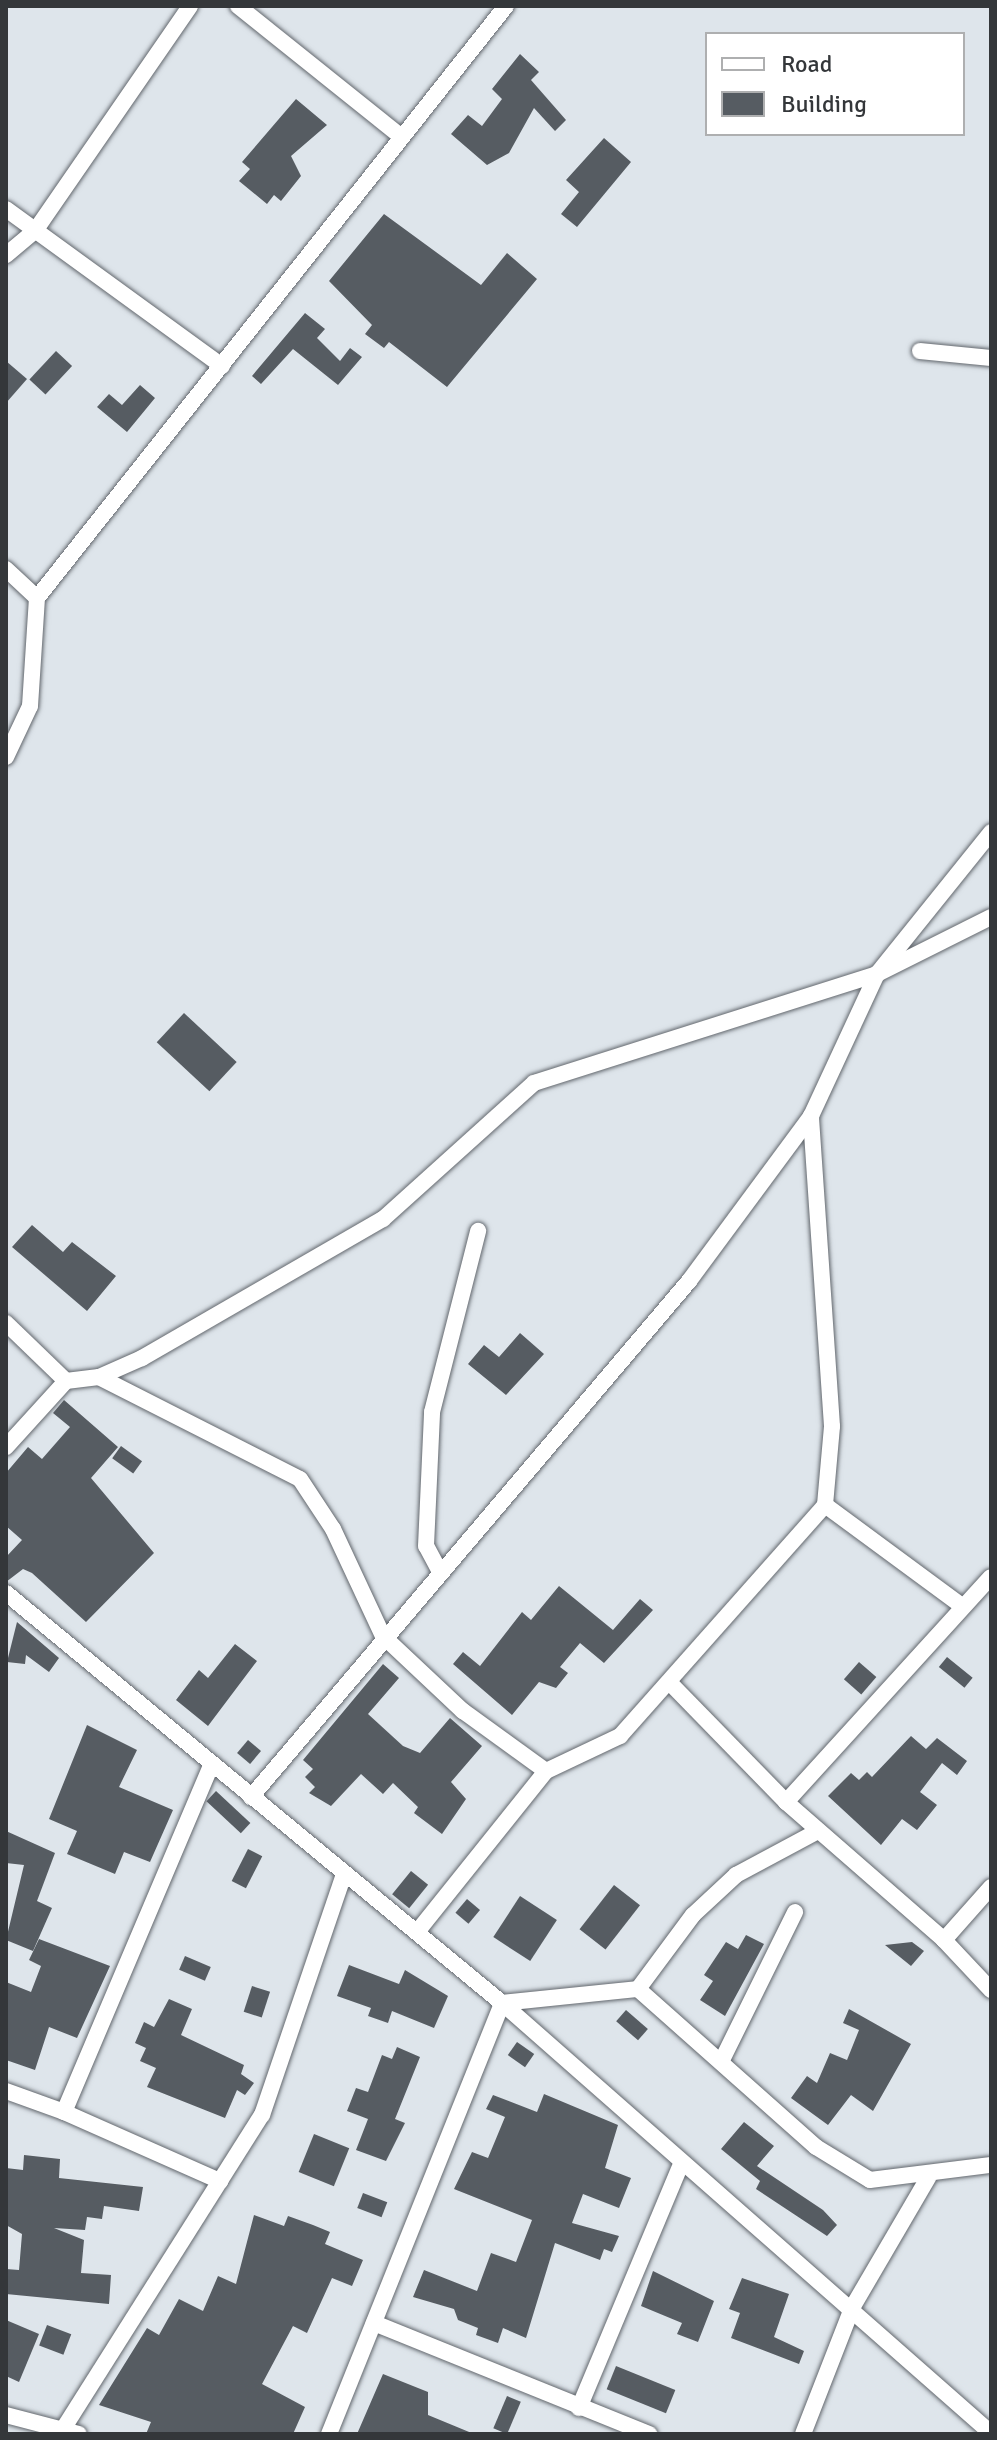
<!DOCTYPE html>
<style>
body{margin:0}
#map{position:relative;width:997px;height:2440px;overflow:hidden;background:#dee5eb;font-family:Signika,sans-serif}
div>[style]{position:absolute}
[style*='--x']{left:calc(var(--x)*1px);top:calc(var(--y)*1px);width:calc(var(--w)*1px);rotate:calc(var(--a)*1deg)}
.building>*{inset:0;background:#565c62;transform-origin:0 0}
.roads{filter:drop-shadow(0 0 2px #62676d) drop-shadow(0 0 2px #62676d)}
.minor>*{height:16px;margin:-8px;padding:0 8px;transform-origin:8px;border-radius:8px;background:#fff}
span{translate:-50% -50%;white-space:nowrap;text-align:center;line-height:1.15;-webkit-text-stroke:8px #fff;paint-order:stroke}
.frame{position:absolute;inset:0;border:8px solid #34373a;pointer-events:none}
.legend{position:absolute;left:705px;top:32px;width:260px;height:104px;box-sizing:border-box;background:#fff;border:2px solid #aeafb0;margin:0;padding:10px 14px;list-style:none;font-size:24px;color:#34373a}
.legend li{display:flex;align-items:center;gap:16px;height:40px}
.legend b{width:40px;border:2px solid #aeafb0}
</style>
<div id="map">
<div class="building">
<div style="clip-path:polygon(520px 54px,539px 72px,531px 80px,566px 120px,555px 131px,534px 108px,509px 153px,487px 165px,451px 134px,468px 115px,482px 126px,502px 99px,492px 89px)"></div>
<div style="clip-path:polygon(296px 99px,327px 125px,291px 156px,301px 176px,281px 201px,274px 195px,267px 204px,239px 181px,250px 169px,242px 162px)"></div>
<div style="clip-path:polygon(604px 138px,631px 162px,577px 227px,561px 214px,579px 192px,566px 180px)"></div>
<div style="clip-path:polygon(384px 214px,481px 285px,507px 253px,537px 279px,447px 387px,389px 342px,384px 348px,365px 334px,372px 325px,329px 281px)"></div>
<div style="clip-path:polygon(305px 313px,325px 329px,317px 338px,340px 361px,350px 348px,362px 357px,338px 385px,293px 349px,261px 384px,252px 376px)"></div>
<div style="left:56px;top:351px;width:22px;height:39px;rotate:43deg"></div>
<div style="clip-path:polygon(6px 361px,27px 379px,6px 403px)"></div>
<div style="clip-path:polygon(140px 385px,155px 398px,127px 432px,97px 407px,109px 394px,122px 405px)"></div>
<div style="left:184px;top:1013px;width:72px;height:40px;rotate:43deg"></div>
<div style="clip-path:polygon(32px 1225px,63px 1252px,72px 1242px,116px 1276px,87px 1311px,12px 1247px)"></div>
<div style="clip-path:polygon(520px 1333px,544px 1354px,506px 1395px,468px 1364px,484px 1345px,499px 1357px)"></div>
<div style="clip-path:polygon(64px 1400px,118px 1447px,91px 1478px,154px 1553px,86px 1622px,32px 1573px,23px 1569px,6px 1582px,6px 1557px,22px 1540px,6px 1526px,6px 1473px,28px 1447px,42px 1459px,70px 1427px,53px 1413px)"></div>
<div style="left:121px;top:1446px;width:26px;height:15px;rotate:36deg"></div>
<div style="clip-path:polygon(559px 1586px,613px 1630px,640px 1599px,653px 1610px,604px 1663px,580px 1643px,560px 1667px,568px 1673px,556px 1688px,539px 1682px,512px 1715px,453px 1664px,463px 1652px,480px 1666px,522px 1612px,531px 1620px)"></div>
<div style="clip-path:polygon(17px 1622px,59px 1658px,49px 1672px,26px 1655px,25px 1664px,7px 1662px)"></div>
<div style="clip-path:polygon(235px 1644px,257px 1661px,208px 1726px,176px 1700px,199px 1670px,208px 1678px)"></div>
<div style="left:947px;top:1657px;width:33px;height:13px;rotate:39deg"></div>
<div style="left:859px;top:1662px;width:23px;height:23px;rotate:41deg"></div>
<div style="clip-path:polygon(383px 1664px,399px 1678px,368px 1714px,403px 1746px,420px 1753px,450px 1718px,482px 1746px,451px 1782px,466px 1799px,442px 1834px,414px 1813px,418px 1807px,393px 1783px,383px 1794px,361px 1774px,331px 1806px,309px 1793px,315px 1787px,305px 1777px,313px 1769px,303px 1760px)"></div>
<div style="clip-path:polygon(87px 1725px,137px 1750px,119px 1787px,173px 1810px,150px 1862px,124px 1852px,115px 1874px,67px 1854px,77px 1831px,49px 1819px)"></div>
<div style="clip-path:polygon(911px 1736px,926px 1749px,937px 1738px,967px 1761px,957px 1775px,942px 1763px,920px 1792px,937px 1805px,917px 1830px,902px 1819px,881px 1845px,828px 1796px,851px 1773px,859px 1780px,867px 1772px,872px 1777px)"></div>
<div style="left:248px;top:1740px;width:17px;height:17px;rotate:40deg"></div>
<div style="left:216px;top:1791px;width:47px;height:14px;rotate:43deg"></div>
<div style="clip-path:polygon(6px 1831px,55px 1853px,37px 1901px,52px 1908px,33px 1951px,6px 1940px,24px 1865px,6px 1863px)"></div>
<div style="left:248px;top:1849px;width:16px;height:36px;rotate:27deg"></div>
<div style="left:411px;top:1871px;width:22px;height:30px;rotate:39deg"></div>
<div style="left:614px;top:1885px;width:33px;height:56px;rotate:38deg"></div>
<div style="left:520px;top:1896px;width:44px;height:49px;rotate:33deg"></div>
<div style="left:467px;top:1899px;width:17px;height:18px;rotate:40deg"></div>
<div style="clip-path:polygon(746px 1935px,764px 1944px,725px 2016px,700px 2000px,713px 1981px,704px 1975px,726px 1942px,738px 1949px)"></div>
<div style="clip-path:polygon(39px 1939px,110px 1966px,77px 2038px,49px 2027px,35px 2070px,6px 2060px,6px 1982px,31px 1992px,41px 1966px,29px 1960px)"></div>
<div style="clip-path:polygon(912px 1942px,924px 1951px,911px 1966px,885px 1945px)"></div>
<div style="left:185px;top:1956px;width:28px;height:15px;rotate:23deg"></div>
<div style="clip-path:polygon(349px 1965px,399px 1984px,405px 1970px,448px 1996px,434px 2028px,392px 2011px,388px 2023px,368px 2016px,371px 2008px,337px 1996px)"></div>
<div style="left:252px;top:1986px;width:19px;height:27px;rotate:18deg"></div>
<div style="clip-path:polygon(169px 1999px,192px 2009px,181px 2035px,244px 2065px,241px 2074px,254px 2083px,245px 2095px,237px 2090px,225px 2118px,147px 2087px,156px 2068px,140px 2061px,146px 2048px,135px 2043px,144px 2022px,154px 2027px)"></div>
<div style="clip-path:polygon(849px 2009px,911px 2044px,873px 2111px,851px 2095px,828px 2125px,791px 2098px,807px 2076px,817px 2083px,830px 2053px,847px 2060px,859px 2030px,843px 2023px)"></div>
<div style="left:626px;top:2010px;width:29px;height:15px;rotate:41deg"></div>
<div style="left:517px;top:2042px;width:21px;height:16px;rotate:35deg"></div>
<div style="clip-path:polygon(397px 2047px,420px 2057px,395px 2119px,405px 2123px,386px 2161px,356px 2150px,368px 2119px,347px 2111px,356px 2088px,368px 2092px,382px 2055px,392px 2059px)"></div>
<div style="clip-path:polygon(544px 2094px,618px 2125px,605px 2168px,631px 2178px,619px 2208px,583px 2194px,572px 2223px,619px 2236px,612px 2252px,604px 2249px,600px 2260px,555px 2243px,526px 2338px,503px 2328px,498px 2343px,476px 2335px,478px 2328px,458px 2320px,454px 2309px,413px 2297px,424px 2270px,477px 2291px,491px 2253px,516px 2262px,532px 2220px,454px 2189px,472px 2152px,488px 2158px,505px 2117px,486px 2109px,493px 2095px,537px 2112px)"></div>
<div style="clip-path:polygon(744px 2122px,774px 2146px,757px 2166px,823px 2210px,837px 2225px,827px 2236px,756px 2189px,760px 2181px,721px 2149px)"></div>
<div style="left:314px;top:2134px;width:38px;height:41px;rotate:22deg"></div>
<div style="clip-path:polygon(24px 2155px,60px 2159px,59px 2178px,143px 2187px,139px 2211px,104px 2206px,102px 2219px,87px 2217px,85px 2230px,54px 2228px,84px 2240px,81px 2273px,111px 2275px,109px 2304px,6px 2294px,6px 2269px,19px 2270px,22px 2234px,6px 2225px,6px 2168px,23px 2170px)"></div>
<div style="left:363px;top:2193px;width:26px;height:16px;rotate:21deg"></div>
<div style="clip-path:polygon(254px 2215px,284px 2226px,288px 2216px,313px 2225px,330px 2232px,325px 2244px,363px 2260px,352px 2286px,332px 2278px,307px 2333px,293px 2326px,262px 2384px,305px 2407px,293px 2434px,146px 2434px,151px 2422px,99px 2405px,147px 2328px,159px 2335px,179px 2299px,203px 2311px,218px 2276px,236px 2284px)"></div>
<div style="clip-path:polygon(653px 2271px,714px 2301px,698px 2342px,677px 2334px,682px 2323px,641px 2306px)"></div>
<div style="clip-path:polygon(742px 2278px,789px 2294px,774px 2337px,804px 2351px,799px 2364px,731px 2338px,740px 2313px,729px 2309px)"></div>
<div style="clip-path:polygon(6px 2320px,39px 2334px,19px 2382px,6px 2376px)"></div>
<div style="left:47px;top:2325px;width:26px;height:22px;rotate:21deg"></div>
<div style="left:616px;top:2366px;width:64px;height:25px;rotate:22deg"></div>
<div style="clip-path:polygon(383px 2374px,428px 2392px,428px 2415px,474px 2434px,357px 2434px)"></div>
<div style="left:507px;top:2396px;width:15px;height:35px;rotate:23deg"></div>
</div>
<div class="roads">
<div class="minor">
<div style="--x:238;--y:6;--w:206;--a:38.7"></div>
<div style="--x:6;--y:209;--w:267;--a:36"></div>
<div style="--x:6;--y:255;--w:38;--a:-40"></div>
<div style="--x:35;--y:231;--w:273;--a:-55.4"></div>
<div style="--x:920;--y:351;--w:71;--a:5.6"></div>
<div style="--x:6;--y:569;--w:42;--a:43.1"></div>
<div style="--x:6;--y:757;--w:56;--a:-64.8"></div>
<div style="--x:30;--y:706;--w:108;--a:-86.3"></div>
<div style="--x:37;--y:598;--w:755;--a:-51.61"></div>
<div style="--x:6;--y:1323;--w:83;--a:44"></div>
<div style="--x:99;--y:1377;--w:225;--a:26.9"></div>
<div style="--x:300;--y:1479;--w:60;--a:56.6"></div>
<div style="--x:333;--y:1529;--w:118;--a:65"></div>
<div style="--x:383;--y:1636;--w:110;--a:43.2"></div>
<div style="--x:463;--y:1711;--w:102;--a:35.9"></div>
<div style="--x:6;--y:1447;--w:89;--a:-47.7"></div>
<div style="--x:66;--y:1381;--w:33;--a:-7"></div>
<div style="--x:99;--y:1377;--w:47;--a:-23.8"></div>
<div style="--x:142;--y:1358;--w:278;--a:-30"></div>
<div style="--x:383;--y:1219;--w:203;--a:-42"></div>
<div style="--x:534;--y:1083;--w:360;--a:-17.6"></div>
<div style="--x:877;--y:974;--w:127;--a:-26.6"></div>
<div style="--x:825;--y:1505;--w:170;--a:36.4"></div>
<div style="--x:439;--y:1570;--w:27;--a:-118"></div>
<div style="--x:426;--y:1546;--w:134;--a:-87.4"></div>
<div style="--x:432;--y:1412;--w:187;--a:-75.7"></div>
<div style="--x:6;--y:1593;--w:644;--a:39.58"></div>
<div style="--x:502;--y:2003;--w:651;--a:41.33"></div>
<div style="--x:671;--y:1684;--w:165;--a:45.7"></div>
<div style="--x:786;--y:1802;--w:210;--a:41.1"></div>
<div style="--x:251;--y:1797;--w:677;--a:-49.67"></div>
<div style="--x:689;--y:1281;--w:205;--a:-53.5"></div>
<div style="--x:811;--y:1116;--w:157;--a:-65.1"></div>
<div style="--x:877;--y:974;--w:182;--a:-51.2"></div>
<div style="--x:786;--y:1802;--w:304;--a:-47.7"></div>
<div style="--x:991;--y:1887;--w:71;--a:131.6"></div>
<div style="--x:944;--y:1940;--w:69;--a:46.8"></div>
<div style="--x:417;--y:1932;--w:206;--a:-51.3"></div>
<div style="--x:546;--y:1771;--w:82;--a:-25.3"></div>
<div style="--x:620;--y:1736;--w:309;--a:-48.4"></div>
<div style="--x:825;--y:1505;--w:79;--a:-84.9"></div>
<div style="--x:832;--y:1426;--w:311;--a:-93.9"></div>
<div style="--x:638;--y:1989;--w:238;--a:41.6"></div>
<div style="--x:816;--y:2147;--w:63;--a:31.4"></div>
<div style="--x:870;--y:2180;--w:122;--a:-7.1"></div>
<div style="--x:722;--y:2060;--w:165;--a:-63.7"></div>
<div style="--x:6;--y:2091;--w:62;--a:19.9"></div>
<div style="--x:64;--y:2112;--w:377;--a:-67"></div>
<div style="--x:64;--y:2112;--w:171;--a:23.9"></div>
<div style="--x:374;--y:2323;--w:297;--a:22"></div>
<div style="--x:579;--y:2408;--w:261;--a:-67.3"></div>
<div style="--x:6;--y:2415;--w:75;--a:14.6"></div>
<div style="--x:60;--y:2434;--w:378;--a:-57.7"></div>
<div style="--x:262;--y:2115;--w:251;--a:-71.2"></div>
<div style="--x:329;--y:2434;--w:464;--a:-68.1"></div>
<div style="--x:502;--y:2003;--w:137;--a:-5.9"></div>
<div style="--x:638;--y:1989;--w:92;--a:-53.4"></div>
<div style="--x:693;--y:1915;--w:59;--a:-42.9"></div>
<div style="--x:736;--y:1875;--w:93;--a:-28.2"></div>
<div style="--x:803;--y:2434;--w:135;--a:-68.7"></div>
<div style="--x:852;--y:2308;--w:151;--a:-59.7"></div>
</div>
</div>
<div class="frame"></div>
<ul class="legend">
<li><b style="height:10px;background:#fff"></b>Road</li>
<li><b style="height:22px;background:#565c62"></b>Building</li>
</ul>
</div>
